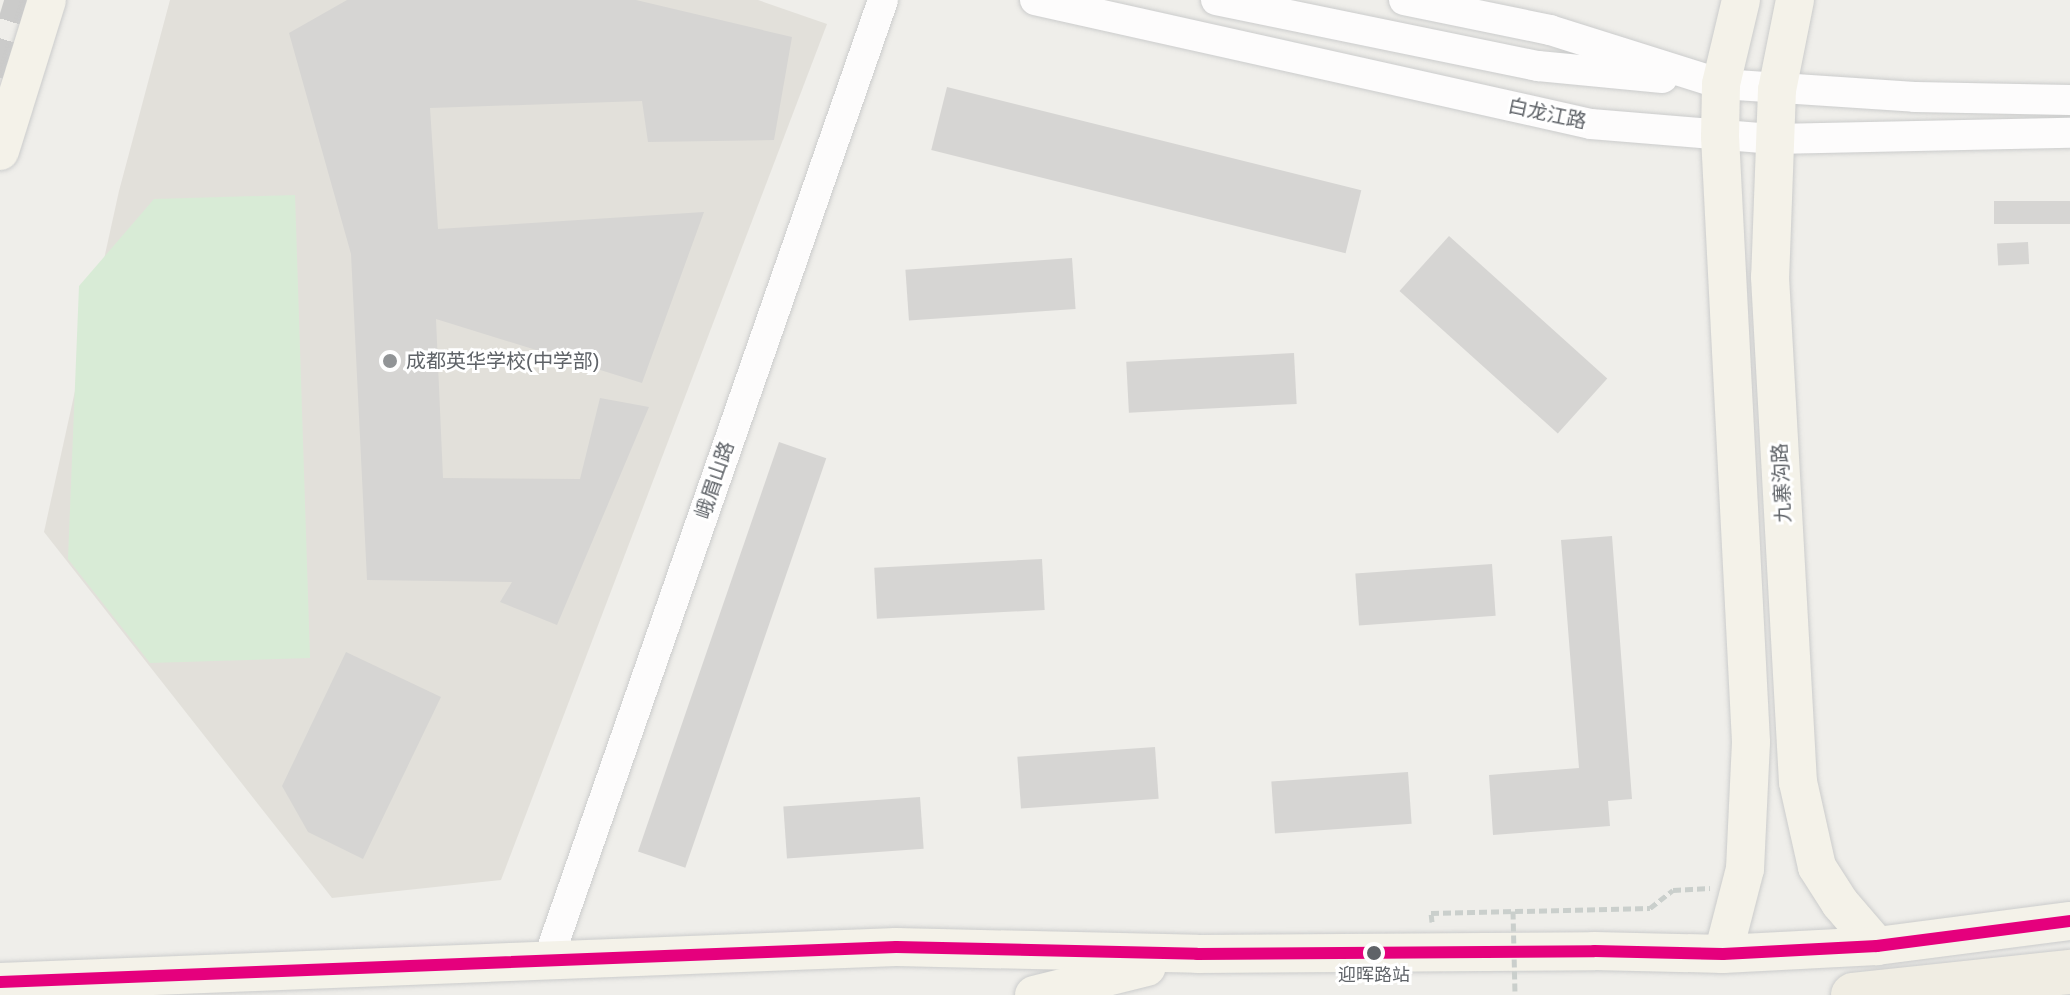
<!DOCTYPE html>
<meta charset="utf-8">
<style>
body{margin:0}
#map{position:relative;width:2070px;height:995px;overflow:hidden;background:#efeeea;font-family:Helvetica,"Noto Sans SC",sans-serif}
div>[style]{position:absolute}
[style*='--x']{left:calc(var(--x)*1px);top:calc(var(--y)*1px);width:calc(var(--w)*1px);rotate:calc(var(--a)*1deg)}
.education>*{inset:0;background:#e2e0da}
.green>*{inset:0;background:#d8ebd6}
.building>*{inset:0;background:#d6d5d3;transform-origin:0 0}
.major-tunnel>*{height:38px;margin-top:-19px;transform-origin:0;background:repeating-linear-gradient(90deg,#cbcbca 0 38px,transparent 0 57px)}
.path>*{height:5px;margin-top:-2.5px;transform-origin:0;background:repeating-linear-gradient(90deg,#cacfcc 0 8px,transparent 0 12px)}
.roads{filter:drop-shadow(0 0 2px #cbcccc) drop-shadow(0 0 2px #cbcccc)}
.minor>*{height:30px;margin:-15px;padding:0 15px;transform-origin:15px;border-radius:15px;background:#fdfcfc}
.major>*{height:38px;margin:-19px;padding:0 19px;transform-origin:19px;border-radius:19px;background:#f4f2e9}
.highway>*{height:44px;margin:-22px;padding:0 22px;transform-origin:22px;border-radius:22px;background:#f0ede3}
.path-bridge>*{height:5px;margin-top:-2.5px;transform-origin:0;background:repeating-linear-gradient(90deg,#cacfcc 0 8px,transparent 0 12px)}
.bus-1>*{height:12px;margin:-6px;padding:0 6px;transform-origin:6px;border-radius:6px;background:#e5007d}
.dots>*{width:22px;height:22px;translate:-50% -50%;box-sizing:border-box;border:4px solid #fff;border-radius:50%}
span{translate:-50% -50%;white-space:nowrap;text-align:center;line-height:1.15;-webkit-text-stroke:6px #fff;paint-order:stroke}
.bus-label{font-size:18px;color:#5f6368}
.street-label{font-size:20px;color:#5f6368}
.poi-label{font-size:20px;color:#5f6368}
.left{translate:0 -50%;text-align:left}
</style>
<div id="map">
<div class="education">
<div style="clip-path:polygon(170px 0,758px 0,827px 24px,501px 880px,332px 898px,44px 532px,119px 191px)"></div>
</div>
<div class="green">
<div style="clip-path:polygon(295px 195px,310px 658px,150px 663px,68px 559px,79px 286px,154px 199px)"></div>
</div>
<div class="building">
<div style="clip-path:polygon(347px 0,636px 0,792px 37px,774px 140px,648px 142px,642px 101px,430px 108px,438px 229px,704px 212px,642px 383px,436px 319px,443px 478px,580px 479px,600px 398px,649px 407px,557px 625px,500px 602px,512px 582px,367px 580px,351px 254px,289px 33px)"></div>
<div style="left:947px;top:87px;width:427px;height:65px;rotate:14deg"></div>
<div style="left:2070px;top:201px;width:23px;height:76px;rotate:90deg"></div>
<div style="left:1449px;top:236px;width:213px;height:74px;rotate:42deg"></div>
<div style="left:2028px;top:242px;width:22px;height:31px;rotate:87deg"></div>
<div style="left:1072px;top:258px;width:51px;height:167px;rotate:86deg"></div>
<div style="left:1294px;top:353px;width:51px;height:168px;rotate:87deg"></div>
<div style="left:779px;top:442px;width:50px;height:433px;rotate:19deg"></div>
<div style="clip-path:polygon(1612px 536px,1632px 799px,1608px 801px,1610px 826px,1493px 835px,1489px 775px,1579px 768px,1561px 540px)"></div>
<div style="left:1042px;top:559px;width:51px;height:168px;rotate:87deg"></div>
<div style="left:1492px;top:564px;width:52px;height:137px;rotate:86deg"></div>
<div style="clip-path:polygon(346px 652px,441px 697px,363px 859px,308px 832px,282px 786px)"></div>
<div style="left:1155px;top:747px;width:52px;height:138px;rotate:86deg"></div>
<div style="left:1408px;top:772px;width:52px;height:137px;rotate:86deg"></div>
<div style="left:920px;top:797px;width:52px;height:137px;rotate:86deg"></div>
</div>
<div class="major-tunnel">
<div style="--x:0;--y:78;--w:82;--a:-72.9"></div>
</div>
<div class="path">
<div style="--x:1432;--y:922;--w:9;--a:-96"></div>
<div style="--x:1431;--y:913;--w:219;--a:-1.3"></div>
<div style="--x:1650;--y:908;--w:29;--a:-38"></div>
<div style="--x:1673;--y:890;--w:37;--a:-3"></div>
</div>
<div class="roads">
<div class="minor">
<div style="--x:1035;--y:0;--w:570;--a:12.57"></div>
<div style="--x:1591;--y:124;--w:184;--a:4.7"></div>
<div style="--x:1774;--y:139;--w:296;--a:-1.2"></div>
<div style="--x:1216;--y:0;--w:329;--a:11.6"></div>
<div style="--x:1538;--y:66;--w:125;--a:5.5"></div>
<div style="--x:1404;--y:0;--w:149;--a:11.6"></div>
<div style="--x:1550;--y:30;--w:179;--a:17.5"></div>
<div style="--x:1721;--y:84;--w:194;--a:3.8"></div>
<div style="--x:1915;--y:97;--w:155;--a:1.1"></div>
<div style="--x:548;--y:960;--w:1017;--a:-70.76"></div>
</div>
<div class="major">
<div style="--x:1795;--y:0;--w:92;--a:101.3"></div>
<div style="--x:1777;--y:90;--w:187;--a:92.1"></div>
<div style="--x:1770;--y:277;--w:506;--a:86.83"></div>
<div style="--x:1798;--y:782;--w:87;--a:77.4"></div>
<div style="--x:1817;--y:867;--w:43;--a:57.4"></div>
<div style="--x:1840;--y:903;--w:57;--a:49.3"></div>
<div style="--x:0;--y:151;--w:158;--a:-72.7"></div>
<div style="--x:1723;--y:954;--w:88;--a:-75.5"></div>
<div style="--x:1745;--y:869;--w:127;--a:-87.3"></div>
<div style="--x:1751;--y:742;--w:606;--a:-92.93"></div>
<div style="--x:1720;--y:137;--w:53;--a:-88.9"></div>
<div style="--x:1721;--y:84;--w:86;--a:-76.6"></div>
<div style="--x:0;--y:982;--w:897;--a:-2.24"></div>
<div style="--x:896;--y:947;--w:301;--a:1.3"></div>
<div style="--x:1197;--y:954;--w:397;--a:-0.4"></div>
<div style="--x:1594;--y:951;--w:129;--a:1.3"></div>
<div style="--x:1723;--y:954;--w:154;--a:-3"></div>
<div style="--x:1877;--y:946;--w:195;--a:-7.4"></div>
<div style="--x:1034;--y:995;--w:116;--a:-13.9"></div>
</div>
<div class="highway">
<div style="--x:1853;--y:995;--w:218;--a:-6.1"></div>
</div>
</div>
<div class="path-bridge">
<div style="--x:1513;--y:911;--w:84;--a:88.6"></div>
</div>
<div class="bus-1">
<div style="--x:0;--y:982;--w:897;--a:-2.24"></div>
<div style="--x:896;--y:947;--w:301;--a:1.3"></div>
<div style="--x:1197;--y:954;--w:397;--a:-0.4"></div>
<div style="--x:1594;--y:951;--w:129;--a:1.3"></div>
<div style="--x:1723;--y:954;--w:154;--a:-3"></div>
<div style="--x:1877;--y:946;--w:195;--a:-7.4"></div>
</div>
<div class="dots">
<div style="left:390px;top:361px;background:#919496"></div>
<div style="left:1374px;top:953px;background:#5f6368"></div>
</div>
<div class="bus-label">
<span style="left:1374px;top:975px">迎晖路站</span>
</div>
<div class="street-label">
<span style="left:1547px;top:114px;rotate:12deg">白龙江路</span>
<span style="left:715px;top:480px;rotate:-71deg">峨眉山路</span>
<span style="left:1782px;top:483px;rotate:-93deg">九寨沟路</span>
</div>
<div class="poi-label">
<span class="left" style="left:406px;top:361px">成都英华学校(中学部)</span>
</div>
</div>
